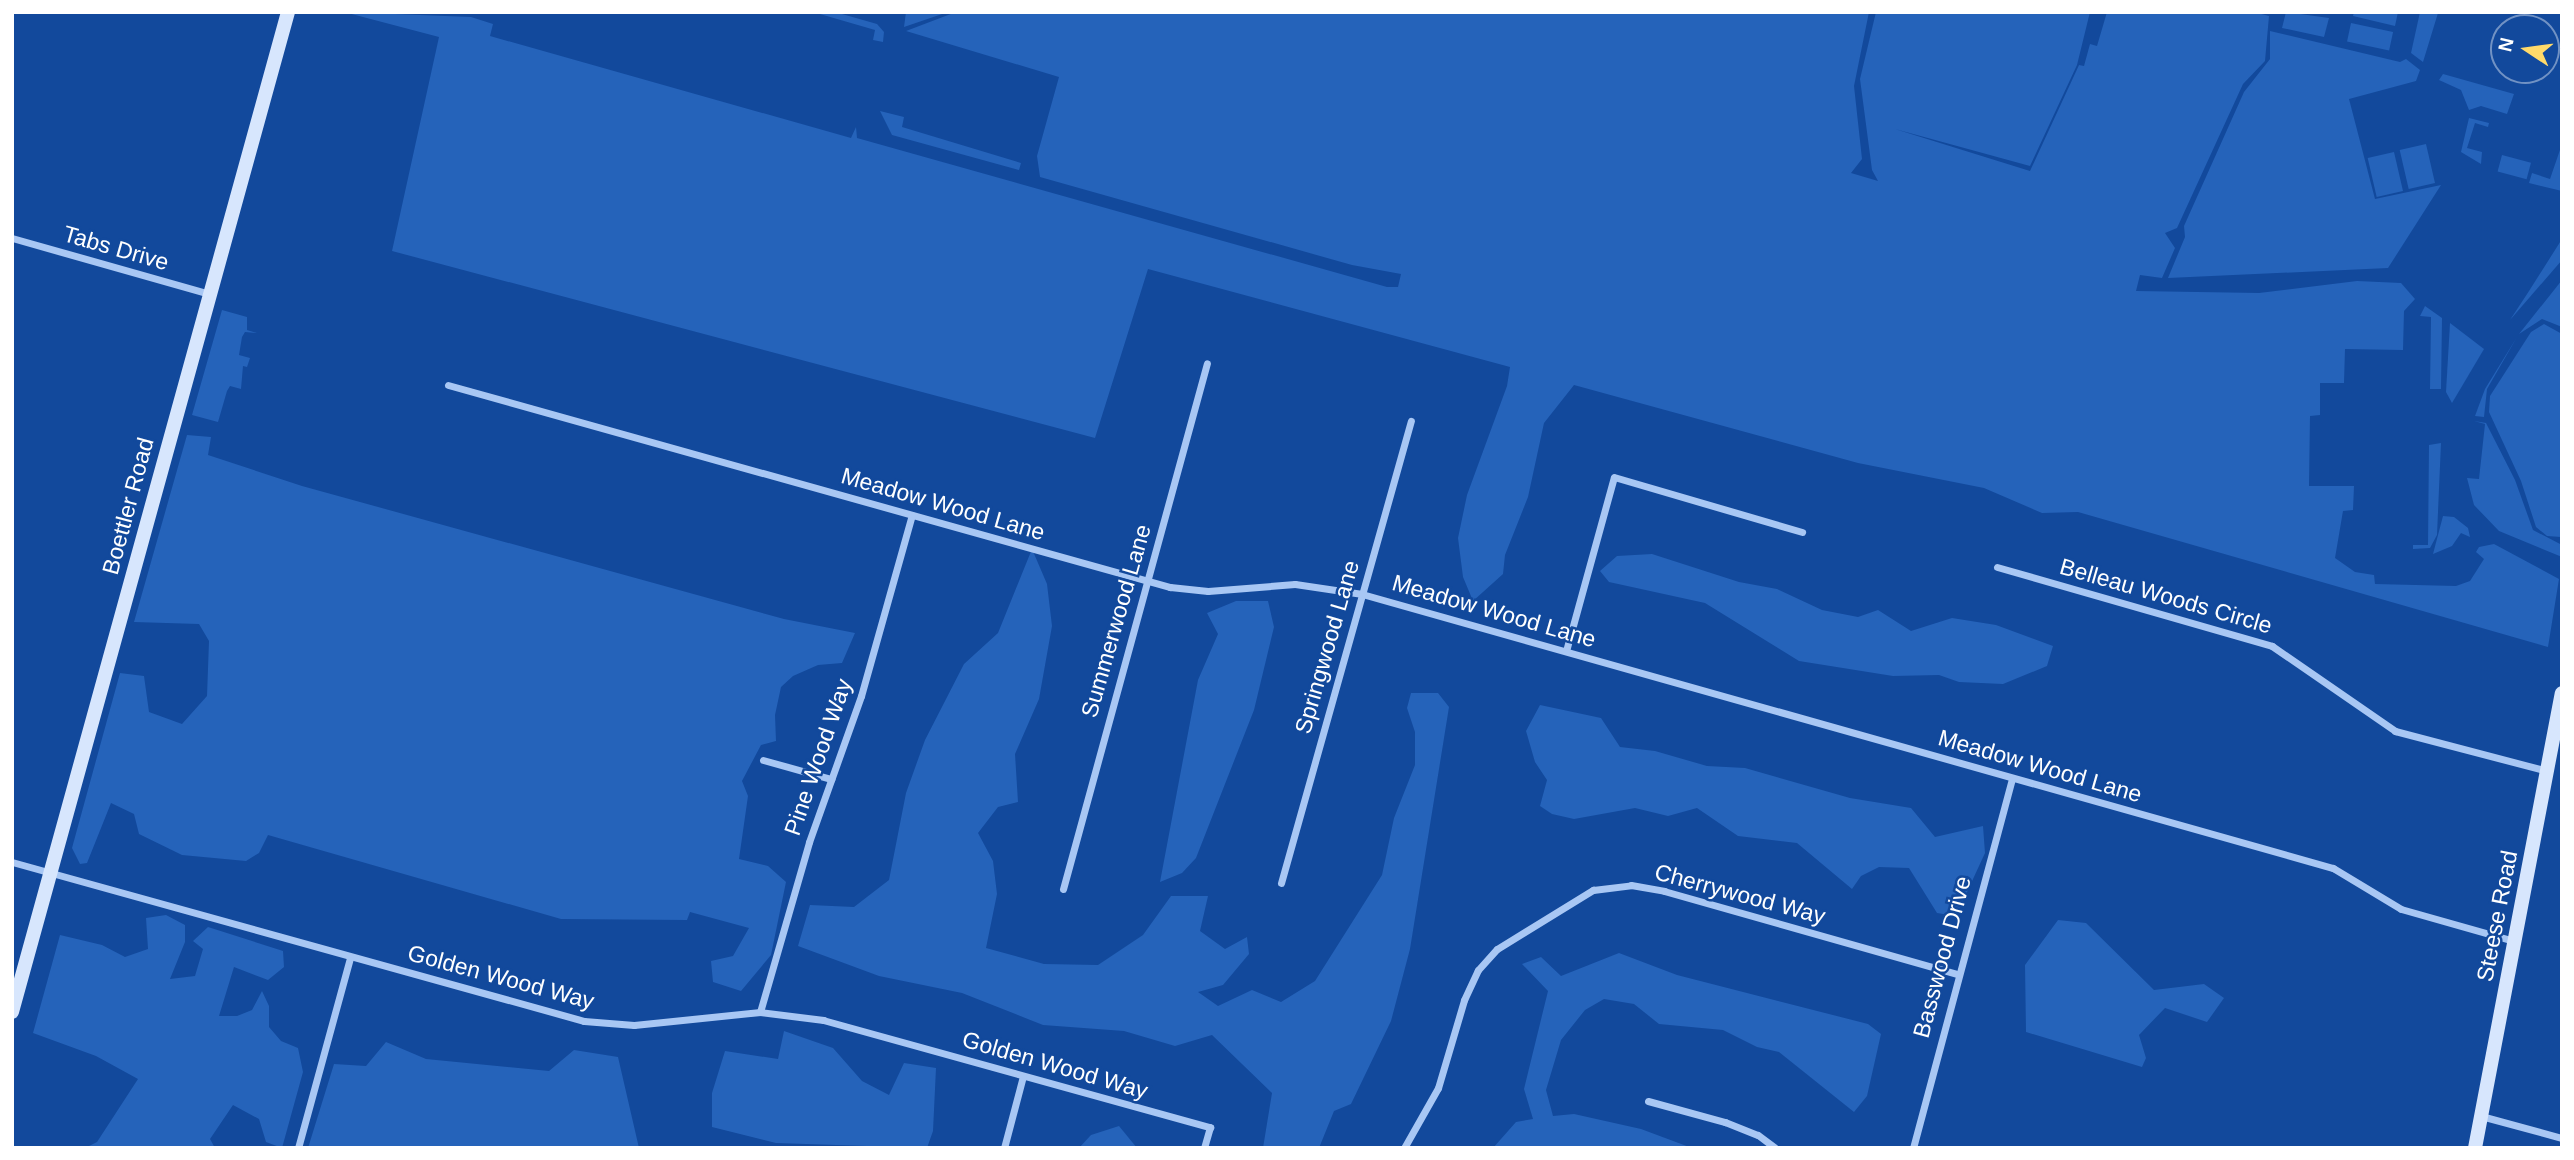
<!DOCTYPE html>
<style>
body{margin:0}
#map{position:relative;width:2574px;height:1160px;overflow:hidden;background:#12499c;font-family:Arial,sans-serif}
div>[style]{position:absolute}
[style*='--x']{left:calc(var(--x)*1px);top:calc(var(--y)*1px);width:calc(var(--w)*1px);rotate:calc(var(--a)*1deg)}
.green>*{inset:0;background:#2563ba;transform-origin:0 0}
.street>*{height:7px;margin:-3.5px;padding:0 3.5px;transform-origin:3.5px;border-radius:3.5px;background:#a8c7f4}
.secondary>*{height:14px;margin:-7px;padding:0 7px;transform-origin:7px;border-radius:7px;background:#d7e6fd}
span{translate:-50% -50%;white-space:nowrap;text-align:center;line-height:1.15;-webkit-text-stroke:5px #12499c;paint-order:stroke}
.street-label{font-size:23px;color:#fff}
.frame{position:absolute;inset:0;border:14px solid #fff;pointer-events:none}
.north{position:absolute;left:2490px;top:14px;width:70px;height:70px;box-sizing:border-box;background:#12499c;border:2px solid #7192c4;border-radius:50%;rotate:283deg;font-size:19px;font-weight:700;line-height:28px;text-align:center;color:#fff}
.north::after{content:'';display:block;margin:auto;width:24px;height:32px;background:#ffda6a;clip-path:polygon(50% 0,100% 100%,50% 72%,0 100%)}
</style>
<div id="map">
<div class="green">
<div style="clip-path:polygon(344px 12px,471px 17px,493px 24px,490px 36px,851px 138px,856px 127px,857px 138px,1387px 287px,1398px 287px,1401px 274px,1352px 265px,1040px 177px,1037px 156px,1059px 77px,906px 31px,956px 12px,1869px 12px,1854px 86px,1862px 159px,1851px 173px,1878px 181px,1872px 170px,1860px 79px,1876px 12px,2090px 12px,2077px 65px,2030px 166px,1895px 129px,2030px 171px,2079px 65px,2084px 66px,2090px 44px,2097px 46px,2107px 12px,2254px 12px,2269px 16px,2265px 61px,2243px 84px,2177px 228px,2165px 233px,2175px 248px,2162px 278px,2140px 275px,2136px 291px,2259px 293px,2357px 281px,2401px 283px,2415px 299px,2404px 311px,2403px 350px,2345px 349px,2344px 383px,2320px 383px,2320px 415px,2310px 416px,2309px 486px,2354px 486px,2353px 510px,2343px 511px,2335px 558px,2355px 572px,2374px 575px,2375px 584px,2456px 586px,2470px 581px,2484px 559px,2476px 552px,2479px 547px,2494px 544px,2559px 579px,2548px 647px,2078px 512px,2042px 513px,1984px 488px,1858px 463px,1574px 385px,1544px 423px,1528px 497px,1505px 555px,1503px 574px,1473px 601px,1463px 577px,1458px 538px,1467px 495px,1507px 386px,1510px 367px,1148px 269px,1095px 438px,392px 251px,439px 37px)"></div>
<div style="clip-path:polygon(813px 12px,835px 12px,877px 24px,884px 32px,883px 42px,873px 40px,875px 30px)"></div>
<div style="clip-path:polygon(906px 12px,948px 12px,904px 27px)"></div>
<div style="clip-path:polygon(2286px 12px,2329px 18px,2324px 37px,2282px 28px)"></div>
<div style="clip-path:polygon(2354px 12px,2398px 12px,2395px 26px,2353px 16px)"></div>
<div style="clip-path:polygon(2420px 12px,2446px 12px,2438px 13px,2423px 62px,2411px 53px)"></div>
<div style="left:2351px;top:23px;width:43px;height:19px;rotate:12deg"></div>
<div style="clip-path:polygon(2270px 31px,2400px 62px,2406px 59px,2420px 70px,2416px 81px,2349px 99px,2375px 199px,2441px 185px,2388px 268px,2168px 278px,2185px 237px,2184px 226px,2244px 92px,2270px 59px)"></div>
<div style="clip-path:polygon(2443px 74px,2514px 94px,2507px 114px,2481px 106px,2469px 110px,2461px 90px,2439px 80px)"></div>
<div style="clip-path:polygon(880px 111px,904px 117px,902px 127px,1021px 163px,1019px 170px,892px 135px)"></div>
<div style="clip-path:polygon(2469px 118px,2489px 123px,2488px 127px,2475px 123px,2467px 148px,2482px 152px,2481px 164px,2461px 152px)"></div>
<div style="left:2426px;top:144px;width:40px;height:27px;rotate:77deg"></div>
<div style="clip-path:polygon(2562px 144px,2562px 191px,2529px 183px,2532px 173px,2550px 179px)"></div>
<div style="left:2394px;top:152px;width:40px;height:27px;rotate:77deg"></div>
<div style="left:2502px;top:155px;width:30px;height:17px;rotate:15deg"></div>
<div style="clip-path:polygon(2562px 239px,2562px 260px,2510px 320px,2529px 291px)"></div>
<div style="clip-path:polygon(2562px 280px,2562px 327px,2542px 319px,2519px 334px)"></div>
<div style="clip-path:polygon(2425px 306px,2442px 318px,2441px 389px,2430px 389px,2431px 317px,2420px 316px)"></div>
<div style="clip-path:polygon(222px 310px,247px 317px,247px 330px,257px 333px,245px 332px,242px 337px,239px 355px,250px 358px,247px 367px,243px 366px,241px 389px,230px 386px,227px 391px,218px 422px,192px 415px)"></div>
<div style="clip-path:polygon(2450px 323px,2484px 349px,2452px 403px,2446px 392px)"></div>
<div style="clip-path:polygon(2544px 324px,2562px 334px,2561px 537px,2547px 536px,2536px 527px,2521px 481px,2489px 412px,2490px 396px,2531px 332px)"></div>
<div style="clip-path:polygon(2517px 337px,2487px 389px,2484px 417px,2475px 416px,2485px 389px)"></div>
<div style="clip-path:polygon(2474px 421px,2486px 423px,2515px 480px,2533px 530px,2562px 545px,2562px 557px,2499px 531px,2474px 505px,2467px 478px,2479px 479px,2485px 424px)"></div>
<div style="clip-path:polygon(187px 435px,211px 437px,208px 455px,302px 486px,784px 619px,855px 633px,842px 663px,818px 665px,793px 676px,781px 687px,775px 715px,776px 741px,761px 745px,742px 781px,748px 796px,739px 859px,768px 866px,786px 882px,771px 955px,741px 991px,713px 982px,711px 961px,733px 956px,749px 928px,690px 912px,687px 920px,561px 919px,268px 835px,259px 853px,246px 861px,182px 855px,139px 834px,134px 814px,111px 803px,87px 863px,80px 864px,72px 848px,120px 673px,144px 676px,149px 712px,182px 724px,207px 696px,209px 641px,199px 624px,134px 622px)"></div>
<div style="clip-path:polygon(2441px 443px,2437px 535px,2430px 548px,2413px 549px,2413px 545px,2428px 545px,2429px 445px)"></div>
<div style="clip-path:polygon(2443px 516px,2454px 517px,2468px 528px,2470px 537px,2461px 533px,2452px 546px,2433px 554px)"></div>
<div style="clip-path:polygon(1032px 549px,1047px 584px,1052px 626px,1039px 699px,1015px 754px,1018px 802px,998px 807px,978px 833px,993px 861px,997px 894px,986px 948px,1044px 964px,1098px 965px,1143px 935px,1171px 896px,1208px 896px,1200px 931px,1225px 949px,1247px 937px,1249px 954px,1223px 985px,1198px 992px,1218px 1006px,1252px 990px,1281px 1002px,1315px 981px,1382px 875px,1394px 818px,1415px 765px,1415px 732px,1407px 708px,1411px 693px,1438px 693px,1449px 707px,1410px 949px,1391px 1021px,1351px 1104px,1334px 1111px,1319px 1148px,1263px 1148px,1272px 1093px,1212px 1035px,1175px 1046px,1124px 1031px,1043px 1025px,962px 993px,879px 976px,798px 946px,810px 905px,854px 907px,889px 880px,906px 793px,925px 740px,964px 664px,998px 633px)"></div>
<div style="clip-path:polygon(1652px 554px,1739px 582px,1777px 589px,1822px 610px,1858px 617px,1878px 610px,1911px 631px,1952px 618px,1996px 625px,2053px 646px,2047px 666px,2003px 684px,1959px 682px,1939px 675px,1893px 676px,1799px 661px,1705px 603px,1609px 582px,1600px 571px,1617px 556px)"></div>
<div style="clip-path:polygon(1236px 601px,1268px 601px,1274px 627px,1254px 710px,1196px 858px,1182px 873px,1160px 882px,1198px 680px,1218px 634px,1207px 613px)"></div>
<div style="clip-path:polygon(1540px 705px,1601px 718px,1620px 747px,1655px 751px,1707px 766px,1745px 768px,1850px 798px,1911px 808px,1935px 837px,1983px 826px,1985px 853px,1956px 916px,1937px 913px,1909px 868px,1879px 867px,1861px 876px,1852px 889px,1797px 843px,1738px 836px,1697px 808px,1668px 816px,1635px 808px,1574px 819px,1552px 814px,1540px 806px,1547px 780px,1535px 762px,1526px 731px)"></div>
<div style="clip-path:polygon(166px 915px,185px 925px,185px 942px,170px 979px,195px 976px,203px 949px,193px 941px,208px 927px,283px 951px,284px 967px,268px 980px,234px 967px,219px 1016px,237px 1016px,252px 1010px,262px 991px,269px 1006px,269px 1027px,281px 1041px,298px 1048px,303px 1072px,282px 1148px,266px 1142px,259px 1119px,233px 1105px,210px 1139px,215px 1148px,85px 1148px,97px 1142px,138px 1079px,96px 1056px,33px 1033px,60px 935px,102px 945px,125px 957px,148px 949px,146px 918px)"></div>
<div style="clip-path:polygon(2058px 920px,2086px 923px,2154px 990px,2204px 984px,2224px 998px,2207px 1022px,2165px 1008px,2139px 1035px,2146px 1058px,2142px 1067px,2026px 1032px,2025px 965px)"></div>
<div style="clip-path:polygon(1619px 953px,1677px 975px,1868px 1024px,1881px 1034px,1867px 1096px,1854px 1112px,1779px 1052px,1757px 1047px,1723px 1030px,1659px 1024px,1634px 1004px,1604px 999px,1585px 1010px,1561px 1040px,1546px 1090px,1553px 1116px,1574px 1114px,1641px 1129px,1692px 1148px,1493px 1148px,1516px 1122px,1533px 1119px,1524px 1089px,1548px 991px,1522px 964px,1541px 957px,1561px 976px)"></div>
<div style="clip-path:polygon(784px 1031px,833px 1048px,862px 1081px,889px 1095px,904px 1063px,936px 1068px,933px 1131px,927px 1148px,776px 1143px,712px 1127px,712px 1093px,725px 1051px,778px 1059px)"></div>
<div style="clip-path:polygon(386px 1042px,426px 1059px,549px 1071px,574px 1050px,618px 1057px,639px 1148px,308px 1148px,334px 1064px,366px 1066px)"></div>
<div style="clip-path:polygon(1119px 1126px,1137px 1148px,1079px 1148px,1091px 1135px)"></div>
</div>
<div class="street">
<div style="--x:12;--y:238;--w:206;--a:15.8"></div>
<div style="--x:448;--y:385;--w:750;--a:15.63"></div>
<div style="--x:1170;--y:587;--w:38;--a:6"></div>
<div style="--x:1208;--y:591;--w:87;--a:-4.6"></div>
<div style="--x:1295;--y:584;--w:68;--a:8.5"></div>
<div style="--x:1362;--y:594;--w:1009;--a:15.76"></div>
<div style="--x:2333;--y:868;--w:79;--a:31.1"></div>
<div style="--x:2401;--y:909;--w:117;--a:15.8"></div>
<div style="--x:1997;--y:567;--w:286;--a:16"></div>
<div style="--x:2272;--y:646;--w:150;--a:34.6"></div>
<div style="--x:2395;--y:731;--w:157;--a:14.7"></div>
<div style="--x:1566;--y:651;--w:180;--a:-74.6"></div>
<div style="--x:1614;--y:477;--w:196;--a:16.3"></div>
<div style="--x:763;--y:760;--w:71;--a:15.6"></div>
<div style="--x:12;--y:862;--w:594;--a:15.53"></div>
<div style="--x:584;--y:1021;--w:50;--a:4.6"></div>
<div style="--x:634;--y:1025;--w:127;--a:-5.9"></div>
<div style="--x:760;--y:1012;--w:64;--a:7.2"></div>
<div style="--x:823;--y:1020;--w:402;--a:15.5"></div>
<div style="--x:1210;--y:1127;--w:22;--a:106"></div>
<div style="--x:1281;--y:883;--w:480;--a:-74.3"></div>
<div style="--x:1063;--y:889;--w:545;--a:-74.69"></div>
<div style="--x:760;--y:1012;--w:177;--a:-73.9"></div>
<div style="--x:809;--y:842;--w:155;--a:-70.4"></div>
<div style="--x:861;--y:696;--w:188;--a:-74.3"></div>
<div style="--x:1648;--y:1101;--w:80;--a:15.3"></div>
<div style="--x:1725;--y:1122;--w:35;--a:22"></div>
<div style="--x:1758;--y:1135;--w:21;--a:37"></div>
<div style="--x:2481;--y:1116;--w:84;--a:15.2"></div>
<div style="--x:298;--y:1148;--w:197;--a:-74.7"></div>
<div style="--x:1004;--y:1148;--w:74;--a:-75.2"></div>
<div style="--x:1404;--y:1148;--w:69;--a:-60.5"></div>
<div style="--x:1438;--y:1088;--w:92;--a:-73.5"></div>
<div style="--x:1464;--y:1000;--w:33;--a:-65"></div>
<div style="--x:1478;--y:970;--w:28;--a:-48"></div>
<div style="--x:1497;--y:949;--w:113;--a:-31.6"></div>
<div style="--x:1593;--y:890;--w:38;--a:-7"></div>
<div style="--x:1631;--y:885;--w:34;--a:10"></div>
<div style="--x:1664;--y:891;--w:305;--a:15.8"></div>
<div style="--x:1913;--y:1148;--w:383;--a:-75"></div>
</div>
<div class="secondary">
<div style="--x:12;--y:1012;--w:1037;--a:-74.57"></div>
<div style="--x:2475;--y:1148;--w:463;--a:-79.2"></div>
</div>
<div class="street-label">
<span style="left:116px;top:248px;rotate:16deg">Tabs Drive</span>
<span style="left:943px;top:504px;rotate:16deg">Meadow Wood Lane</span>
<span style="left:128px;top:506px;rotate:-75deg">Boettler Road</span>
<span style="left:2166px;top:596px;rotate:16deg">Belleau Woods Circle</span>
<span style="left:1494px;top:611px;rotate:16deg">Meadow Wood Lane</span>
<span style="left:1116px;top:621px;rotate:-74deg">Summerwood Lane</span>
<span style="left:1327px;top:647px;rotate:-74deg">Springwood Lane</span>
<span style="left:818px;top:757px;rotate:-71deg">Pine Wood Way</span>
<span style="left:2040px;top:766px;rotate:16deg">Meadow Wood Lane</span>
<span style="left:1740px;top:894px;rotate:15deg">Cherrywood Way</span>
<span style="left:2497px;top:916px;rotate:-79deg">Steese Road</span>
<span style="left:1942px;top:957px;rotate:-75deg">Basswood Drive</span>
<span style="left:501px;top:977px;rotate:15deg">Golden Wood Way</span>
<span style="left:1055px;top:1065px;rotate:16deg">Golden Wood Way</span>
</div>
<div class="frame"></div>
<div class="north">N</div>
</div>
